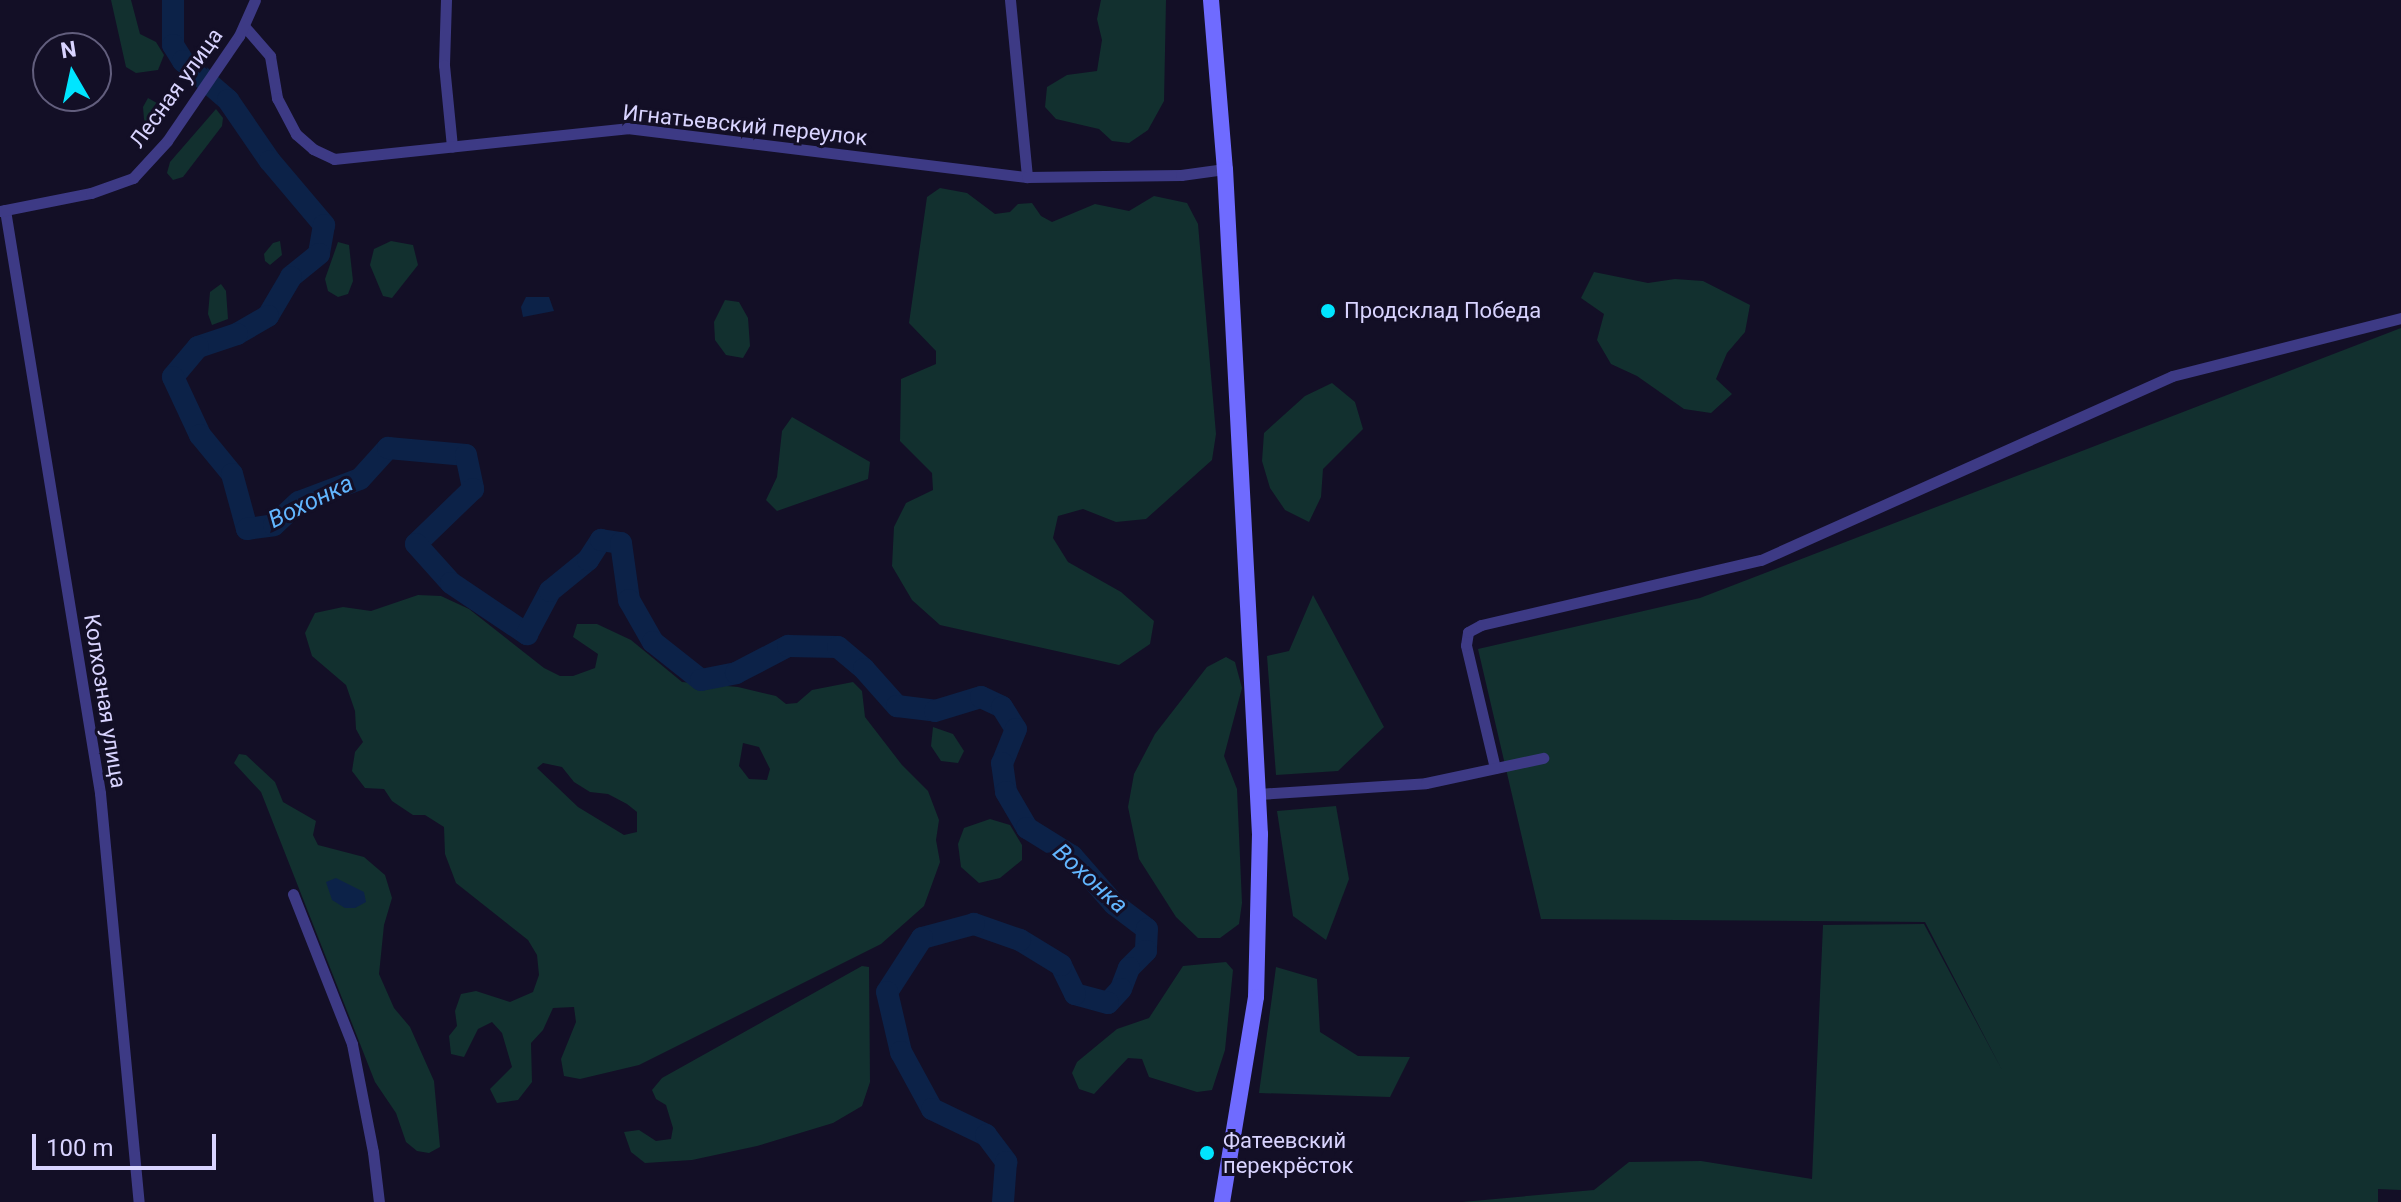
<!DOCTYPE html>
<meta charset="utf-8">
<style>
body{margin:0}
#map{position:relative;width:2401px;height:1202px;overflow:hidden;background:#130f26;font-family:Roboto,sans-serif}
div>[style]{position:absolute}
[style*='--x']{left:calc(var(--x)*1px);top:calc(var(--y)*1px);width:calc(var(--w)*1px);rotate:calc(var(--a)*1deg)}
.green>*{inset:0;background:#12302f}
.water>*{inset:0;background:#0c2248}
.river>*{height:22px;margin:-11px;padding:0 11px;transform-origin:11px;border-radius:11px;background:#0c2248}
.street>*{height:11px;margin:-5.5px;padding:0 5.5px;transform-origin:5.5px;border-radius:5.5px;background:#3d3a85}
.secondary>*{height:16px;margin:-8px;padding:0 8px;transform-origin:8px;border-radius:8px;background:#6f6bff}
.dots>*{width:22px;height:22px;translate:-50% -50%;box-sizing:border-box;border:4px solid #130f26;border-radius:50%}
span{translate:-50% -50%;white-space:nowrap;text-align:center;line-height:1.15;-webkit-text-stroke:6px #130f26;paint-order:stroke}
.street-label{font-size:22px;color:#d9d4ff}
.poi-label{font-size:22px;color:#d9d4ff}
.left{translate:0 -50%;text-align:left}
.water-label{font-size:24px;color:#62b6ff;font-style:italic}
.north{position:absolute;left:32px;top:32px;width:80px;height:80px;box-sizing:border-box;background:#130f26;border:2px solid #625e7d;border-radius:50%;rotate:351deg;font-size:22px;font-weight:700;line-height:32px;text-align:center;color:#d9d4ff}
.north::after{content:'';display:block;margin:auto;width:28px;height:36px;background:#00e5ff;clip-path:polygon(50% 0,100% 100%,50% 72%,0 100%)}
.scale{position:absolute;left:32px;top:1134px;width:184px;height:36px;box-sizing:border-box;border:4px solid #d9d4ff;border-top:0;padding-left:10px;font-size:24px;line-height:28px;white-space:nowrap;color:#d9d4ff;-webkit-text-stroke:6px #130f26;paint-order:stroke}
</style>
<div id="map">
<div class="green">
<div style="clip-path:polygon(111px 0,131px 0,140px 34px,156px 42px,164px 55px,158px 70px,136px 73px,126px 67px)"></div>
<div style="clip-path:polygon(1101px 0,1166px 0,1164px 101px,1148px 130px,1129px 143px,1112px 141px,1099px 129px,1056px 119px,1045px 107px,1047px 87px,1067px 75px,1097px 71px,1102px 40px,1097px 19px)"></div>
<div style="clip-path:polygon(148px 98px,164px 107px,163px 119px,154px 128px,147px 128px,144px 119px,143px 107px)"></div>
<div style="clip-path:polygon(216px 109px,223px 118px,222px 126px,183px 177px,173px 180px,167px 173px,170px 162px)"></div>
<div style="clip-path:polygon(940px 188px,967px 193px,995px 214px,1010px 212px,1018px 204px,1032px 203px,1041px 216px,1052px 222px,1095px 204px,1129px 211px,1154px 196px,1187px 203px,1198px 224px,1216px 434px,1212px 460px,1146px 519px,1116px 522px,1083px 509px,1058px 516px,1053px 538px,1068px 562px,1121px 592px,1154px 621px,1150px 644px,1119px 665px,940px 625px,912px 600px,892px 566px,894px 527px,906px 503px,933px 490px,932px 473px,900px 441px,901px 379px,936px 364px,936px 351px,909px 323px,927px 197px)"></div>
<div style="clip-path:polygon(280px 241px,282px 255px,270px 265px,265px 261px,264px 254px,273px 243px)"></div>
<div style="clip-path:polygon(391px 241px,413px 245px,418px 265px,392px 298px,383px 296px,370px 265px,374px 249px)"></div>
<div style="clip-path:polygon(338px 242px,349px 245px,353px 281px,348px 294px,338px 297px,328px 291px,325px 279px)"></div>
<div style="clip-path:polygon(1594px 272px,1648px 283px,1675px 279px,1703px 281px,1750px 305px,1745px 332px,1727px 353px,1716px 379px,1732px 394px,1711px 413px,1684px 409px,1637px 376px,1611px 364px,1597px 340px,1604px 314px,1581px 298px)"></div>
<div style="clip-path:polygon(221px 284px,226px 291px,228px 319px,212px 325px,208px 314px,210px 292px)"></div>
<div style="clip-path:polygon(725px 300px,739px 302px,748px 318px,750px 346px,743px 358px,726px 355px,715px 340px,714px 322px)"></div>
<div style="clip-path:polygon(2401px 328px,2401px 1190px,2378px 1189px,2378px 1202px,1462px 1202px,1594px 1190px,1629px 1162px,1701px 1161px,1812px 1179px,1823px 925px,1924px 924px,2002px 1070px,1925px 922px,1541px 919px,1478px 649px,1700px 598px)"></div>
<div style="clip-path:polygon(1332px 383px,1355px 402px,1363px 429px,1323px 469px,1321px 497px,1309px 522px,1285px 510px,1270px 488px,1262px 461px,1264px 433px,1305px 396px)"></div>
<div style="clip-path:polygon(792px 417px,870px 462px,868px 479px,777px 511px,766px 500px,777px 477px,782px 431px)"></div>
<div style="clip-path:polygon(evenodd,418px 595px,441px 596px,469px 609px,544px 668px,560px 676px,573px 676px,595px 668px,598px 654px,573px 637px,577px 624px,597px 624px,631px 640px,682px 682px,738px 687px,776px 696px,786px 704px,797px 703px,812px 690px,853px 682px,862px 691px,865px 717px,902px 765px,928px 791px,939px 820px,936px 840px,940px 862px,924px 906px,881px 944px,639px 1065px,580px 1079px,564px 1076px,561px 1059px,576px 1022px,574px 1007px,553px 1008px,543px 1030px,531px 1043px,532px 1082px,518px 1100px,497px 1103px,490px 1089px,512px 1067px,502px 1033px,492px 1022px,478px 1029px,464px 1057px,451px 1054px,449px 1036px,457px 1026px,455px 1011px,461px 994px,476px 991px,510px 1002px,533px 992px,539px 975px,537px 955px,528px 940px,456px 883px,445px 854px,444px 827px,425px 815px,413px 815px,392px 801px,384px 789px,365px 788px,352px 771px,355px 752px,363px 742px,356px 729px,355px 711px,346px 685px,312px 656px,305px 633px,315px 613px,343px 607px,371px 611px,418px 595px,743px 743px,759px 747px,770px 769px,767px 780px,749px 779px,739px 766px,743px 743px,418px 595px,543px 763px,562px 767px,574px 782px,590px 792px,608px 794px,627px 804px,637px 812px,637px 832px,624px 835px,578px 807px,537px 768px,543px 763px)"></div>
<div style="clip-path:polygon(1313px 595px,1384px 727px,1338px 771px,1276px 775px,1267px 656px,1289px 651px)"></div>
<div style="clip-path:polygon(1226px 657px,1235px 662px,1242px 688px,1224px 756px,1237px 789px,1242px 903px,1239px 924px,1220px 938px,1198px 938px,1176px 917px,1139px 859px,1128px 807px,1134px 774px,1155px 734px,1207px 667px)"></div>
<div style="clip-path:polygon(933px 727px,953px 734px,964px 751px,958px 763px,941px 761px,931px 746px)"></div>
<div style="clip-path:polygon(239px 754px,246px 755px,275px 782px,283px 802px,316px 821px,313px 835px,318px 845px,364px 857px,385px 875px,392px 898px,384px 925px,379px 974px,394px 1008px,410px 1027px,434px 1081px,440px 1147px,429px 1153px,417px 1151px,406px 1142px,396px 1113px,375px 1082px,261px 792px,234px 763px)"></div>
<div style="clip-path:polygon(1336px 806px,1349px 879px,1326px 940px,1293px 916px,1277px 811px)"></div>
<div style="clip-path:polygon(990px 819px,1010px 825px,1022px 845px,1022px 860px,1000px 878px,979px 883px,961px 867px,958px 844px,964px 828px)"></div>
<div style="clip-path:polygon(1226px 962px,1233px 970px,1225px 1050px,1212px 1090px,1197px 1092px,1149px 1077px,1142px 1059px,1128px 1058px,1094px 1094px,1079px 1089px,1072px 1073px,1077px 1062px,1117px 1029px,1149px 1018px,1183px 966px)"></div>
<div style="clip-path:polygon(862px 966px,869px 967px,870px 1082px,862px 1106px,833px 1123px,757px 1146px,692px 1160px,645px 1163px,631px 1152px,624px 1132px,639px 1130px,656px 1141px,671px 1139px,673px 1128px,666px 1105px,656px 1099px,652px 1090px,662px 1078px)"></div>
<div style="clip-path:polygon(1276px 967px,1317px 979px,1320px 1032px,1358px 1056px,1410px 1057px,1390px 1097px,1259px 1093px)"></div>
</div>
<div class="water">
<div style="clip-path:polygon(526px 297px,549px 297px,554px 311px,523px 317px,521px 307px)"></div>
<div style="clip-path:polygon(336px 878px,364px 892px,366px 902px,355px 908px,345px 908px,332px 900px,326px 882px)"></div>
</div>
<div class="river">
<div style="--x:173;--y:0;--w:45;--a:90"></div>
<div style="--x:173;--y:45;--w:19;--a:58"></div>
<div style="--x:183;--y:61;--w:60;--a:40.9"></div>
<div style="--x:228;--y:100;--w:74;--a:55.5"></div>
<div style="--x:270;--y:161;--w:84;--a:49.8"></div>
<div style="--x:324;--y:225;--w:29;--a:100"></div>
<div style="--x:319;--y:254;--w:36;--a:141"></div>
<div style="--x:291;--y:277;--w:45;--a:120.5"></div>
<div style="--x:268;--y:316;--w:36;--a:150"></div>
<div style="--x:237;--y:334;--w:41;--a:161.6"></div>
<div style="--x:198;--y:347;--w:39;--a:130"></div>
<div style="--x:173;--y:377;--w:64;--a:65"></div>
<div style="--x:200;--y:435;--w:50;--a:50.6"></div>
<div style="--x:232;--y:474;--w:57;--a:74.7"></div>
<div style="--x:247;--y:529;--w:27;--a:-8"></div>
<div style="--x:274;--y:525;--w:34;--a:-43"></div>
<div style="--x:299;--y:502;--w:65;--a:-20.7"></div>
<div style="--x:360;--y:479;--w:42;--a:-47.9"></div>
<div style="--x:388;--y:448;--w:78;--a:5.1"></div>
<div style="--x:466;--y:455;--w:35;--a:78"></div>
<div style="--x:473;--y:489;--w:79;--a:136"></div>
<div style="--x:416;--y:544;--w:52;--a:48.1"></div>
<div style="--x:451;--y:583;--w:92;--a:33.9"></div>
<div style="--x:527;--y:634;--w:49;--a:-61.9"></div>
<div style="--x:550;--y:591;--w:49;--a:-39.2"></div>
<div style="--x:588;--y:560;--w:24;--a:-57"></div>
<div style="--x:601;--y:540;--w:20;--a:9"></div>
<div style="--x:621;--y:543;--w:58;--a:82"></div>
<div style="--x:629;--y:600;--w:48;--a:60.3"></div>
<div style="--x:653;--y:642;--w:61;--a:38.4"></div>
<div style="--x:701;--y:680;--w:36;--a:-11"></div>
<div style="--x:736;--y:673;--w:59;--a:-27.4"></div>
<div style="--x:788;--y:646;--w:50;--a:1.1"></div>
<div style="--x:838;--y:647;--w:34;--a:40"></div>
<div style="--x:864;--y:669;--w:50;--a:48.3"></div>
<div style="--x:897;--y:706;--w:38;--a:7"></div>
<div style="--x:935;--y:711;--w:48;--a:-16.9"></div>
<div style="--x:981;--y:697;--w:23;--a:25"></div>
<div style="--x:1002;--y:707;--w:26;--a:58"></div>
<div style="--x:1016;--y:729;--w:37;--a:112"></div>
<div style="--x:1002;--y:763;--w:29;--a:82"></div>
<div style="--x:1006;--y:792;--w:42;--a:59.7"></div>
<div style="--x:1027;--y:828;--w:53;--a:31.9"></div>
<div style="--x:1072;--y:856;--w:64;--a:48.8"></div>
<div style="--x:1114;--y:904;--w:41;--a:37.1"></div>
<div style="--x:1147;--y:929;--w:22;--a:93"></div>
<div style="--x:1146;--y:951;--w:24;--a:135"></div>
<div style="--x:1129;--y:968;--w:22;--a:111"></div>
<div style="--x:1121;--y:989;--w:19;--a:133"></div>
<div style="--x:1108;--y:1003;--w:34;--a:-165"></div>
<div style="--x:1075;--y:994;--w:32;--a:-116"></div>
<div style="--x:1061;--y:965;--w:48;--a:-148.6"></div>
<div style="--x:1020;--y:940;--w:49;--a:-160.8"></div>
<div style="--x:974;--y:924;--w:54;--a:164.9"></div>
<div style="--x:922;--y:938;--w:64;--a:122.9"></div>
<div style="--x:887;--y:992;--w:62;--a:76.9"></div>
<div style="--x:901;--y:1052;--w:65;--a:61.5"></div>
<div style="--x:932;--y:1109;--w:60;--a:25.7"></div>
<div style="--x:986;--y:1135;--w:34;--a:53"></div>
<div style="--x:1006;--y:1162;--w:40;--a:94.3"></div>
</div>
<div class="street">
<div style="--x:446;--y:0;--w:65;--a:91.8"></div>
<div style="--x:444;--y:65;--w:82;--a:84.4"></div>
<div style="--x:1010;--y:0;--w:178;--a:84.5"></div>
<div style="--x:244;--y:26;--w:40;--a:49"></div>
<div style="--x:270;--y:56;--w:43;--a:80.5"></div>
<div style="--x:277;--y:98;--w:41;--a:62.2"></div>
<div style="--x:296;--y:134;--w:23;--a:41"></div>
<div style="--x:313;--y:149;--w:23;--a:25"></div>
<div style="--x:334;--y:159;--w:295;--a:-6"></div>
<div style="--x:627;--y:128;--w:403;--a:7"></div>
<div style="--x:1027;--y:177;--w:154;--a:-0.7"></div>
<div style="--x:1181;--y:175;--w:44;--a:-7.8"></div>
<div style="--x:5;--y:210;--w:591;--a:80.74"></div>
<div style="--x:100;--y:793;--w:411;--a:84.6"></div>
<div style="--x:0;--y:211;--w:93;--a:-11.2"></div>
<div style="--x:91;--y:193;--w:45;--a:-19.7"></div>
<div style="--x:133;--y:178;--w:50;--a:-47.4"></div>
<div style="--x:167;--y:141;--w:127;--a:-55.6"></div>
<div style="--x:239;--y:36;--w:39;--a:-66"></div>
<div style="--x:1495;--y:768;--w:126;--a:-103.3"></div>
<div style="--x:1466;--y:645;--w:13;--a:-81"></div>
<div style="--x:1468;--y:632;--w:15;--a:-28"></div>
<div style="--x:1481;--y:625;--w:287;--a:-13.1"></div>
<div style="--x:1761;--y:560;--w:450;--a:-24.1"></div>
<div style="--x:2172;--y:376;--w:236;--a:-14.2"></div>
<div style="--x:1258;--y:794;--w:168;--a:-3.7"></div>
<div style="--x:1426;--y:783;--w:120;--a:-12.1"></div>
<div style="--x:293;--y:894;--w:161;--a:68.5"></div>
<div style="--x:352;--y:1044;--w:110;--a:79"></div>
<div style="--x:373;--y:1152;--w:50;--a:83.2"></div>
</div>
<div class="secondary">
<div style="--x:1211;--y:0;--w:170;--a:85.3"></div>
<div style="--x:1225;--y:169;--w:666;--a:86.99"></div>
<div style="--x:1260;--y:834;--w:163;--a:91.4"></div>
<div style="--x:1256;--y:997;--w:208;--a:99.4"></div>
</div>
<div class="dots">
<div style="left:1328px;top:311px;background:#00e5ff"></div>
<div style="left:1207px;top:1153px;background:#00e5ff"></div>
</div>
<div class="street-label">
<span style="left:176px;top:88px;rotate:-54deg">Лесная улица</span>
<span style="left:745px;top:125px;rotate:6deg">Игнатьевский переулок</span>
<span style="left:105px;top:701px;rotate:81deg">Колхозная улица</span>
</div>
<div class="poi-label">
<span class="left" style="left:1344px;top:311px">Продсклад Победа</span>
<span class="left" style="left:1223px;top:1153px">Фатеевский<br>перекрёсток</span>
</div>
<div class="water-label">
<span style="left:311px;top:502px;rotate:-26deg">Вохонка</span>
<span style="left:1090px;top:879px;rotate:42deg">Вохонка</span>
</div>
<div class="north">N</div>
<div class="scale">100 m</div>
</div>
